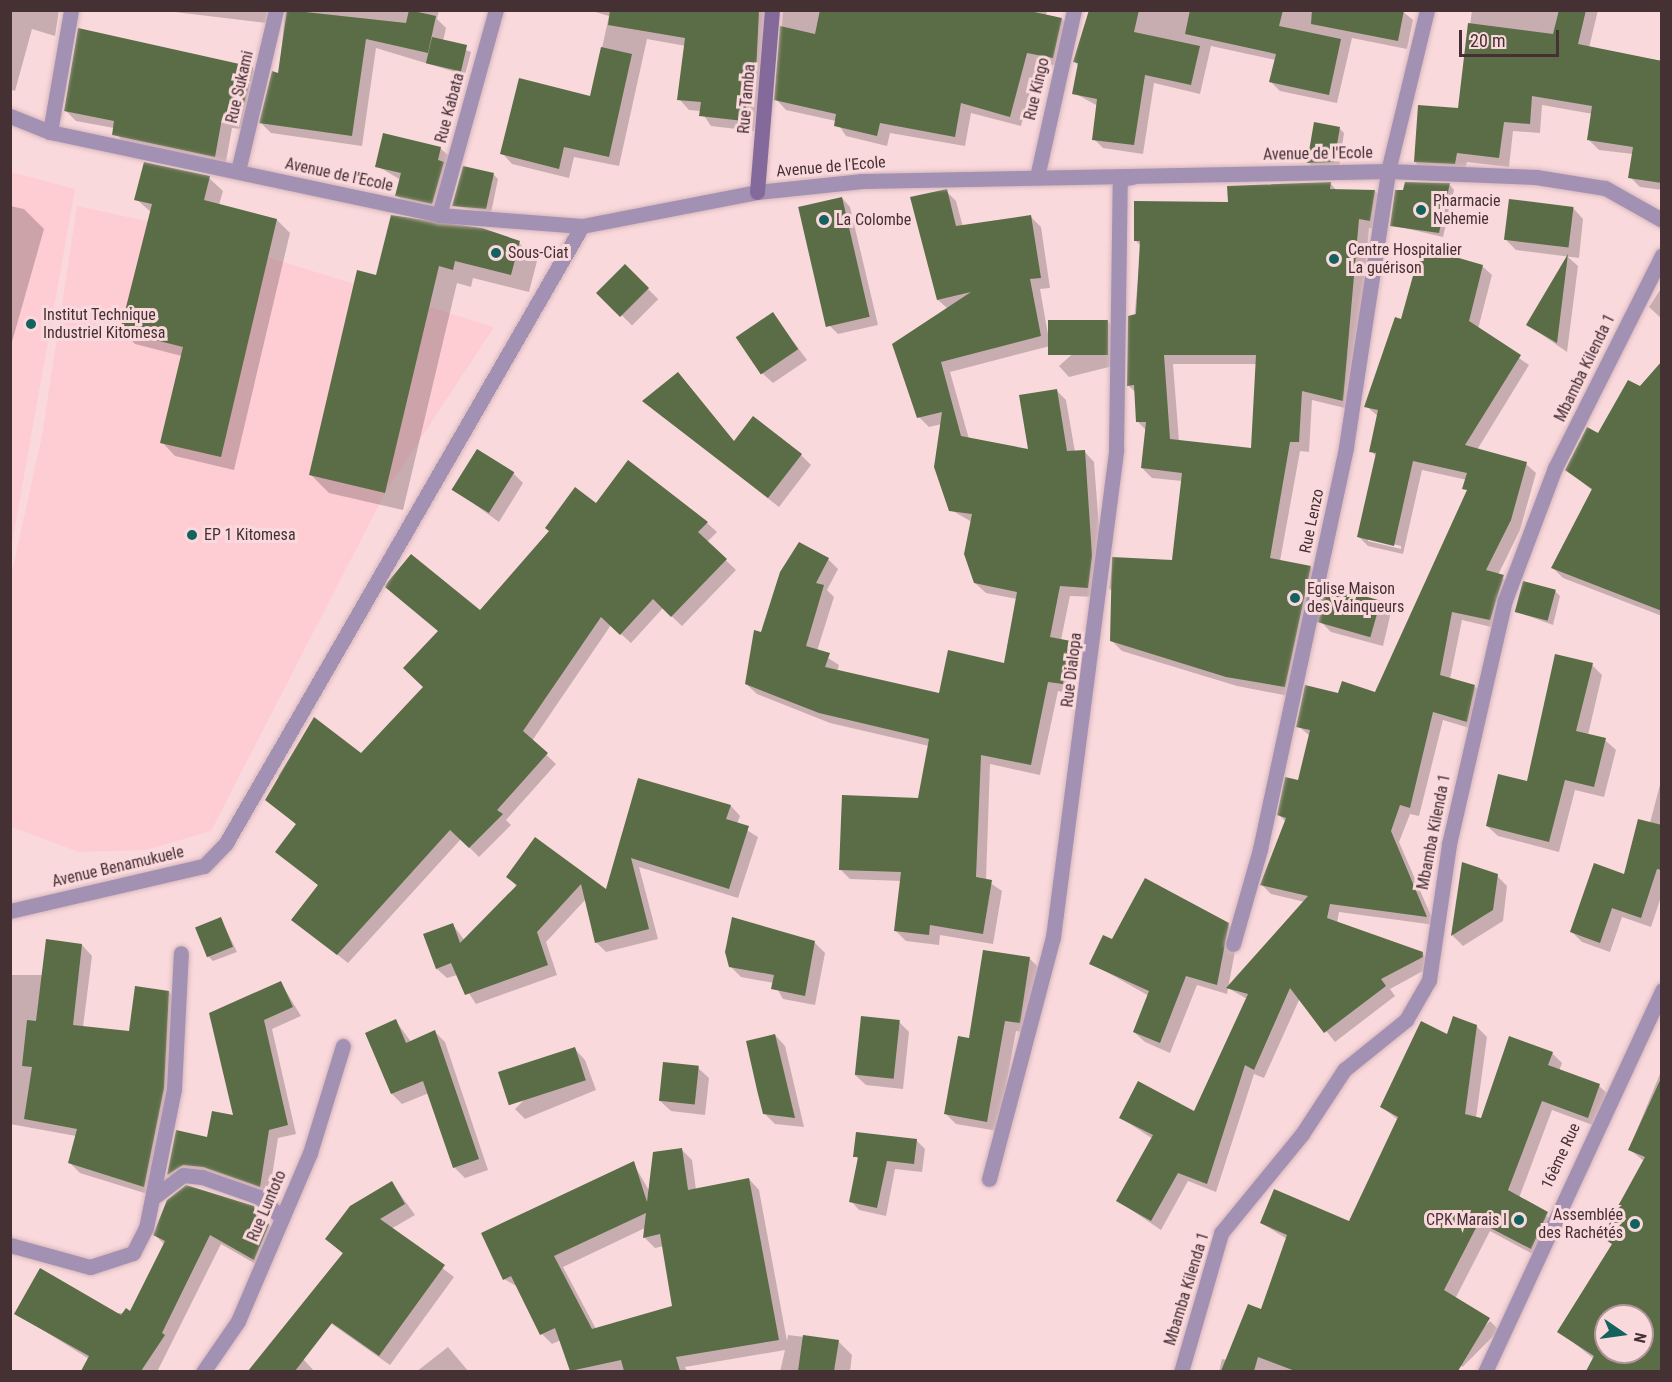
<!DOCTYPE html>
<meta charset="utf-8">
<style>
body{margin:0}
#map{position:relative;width:1672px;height:1382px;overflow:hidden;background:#fad9dd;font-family:"Roboto Condensed",sans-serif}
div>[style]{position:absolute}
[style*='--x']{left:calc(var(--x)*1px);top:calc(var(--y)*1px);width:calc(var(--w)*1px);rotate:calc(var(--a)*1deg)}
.built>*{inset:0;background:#feccd3}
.shadow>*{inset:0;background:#0003;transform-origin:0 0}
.building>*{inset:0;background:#5a6d46;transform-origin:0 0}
.roads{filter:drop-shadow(0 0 2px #d6b7bb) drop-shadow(0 0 2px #d6b7bb)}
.street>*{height:15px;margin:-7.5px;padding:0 7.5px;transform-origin:7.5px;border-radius:7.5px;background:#a391b3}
.secondary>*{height:15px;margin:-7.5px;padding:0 7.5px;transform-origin:7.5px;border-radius:7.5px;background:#84699b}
.dots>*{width:16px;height:16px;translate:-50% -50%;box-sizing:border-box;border:3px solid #fad9dd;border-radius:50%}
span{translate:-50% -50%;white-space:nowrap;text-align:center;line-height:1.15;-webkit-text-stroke:6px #fad9dd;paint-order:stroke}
.street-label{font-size:16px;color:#453033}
.poi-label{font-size:16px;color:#453033}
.left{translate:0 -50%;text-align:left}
.right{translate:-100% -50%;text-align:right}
.frame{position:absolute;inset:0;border:12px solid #453033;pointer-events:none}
.north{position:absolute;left:1594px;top:1304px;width:60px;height:60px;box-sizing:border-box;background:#fad9dd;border:2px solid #b29599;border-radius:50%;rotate:103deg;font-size:16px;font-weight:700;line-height:24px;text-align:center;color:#453033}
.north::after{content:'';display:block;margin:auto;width:21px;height:27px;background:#13625e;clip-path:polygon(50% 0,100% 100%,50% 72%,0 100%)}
.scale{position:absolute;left:1459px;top:30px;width:100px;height:27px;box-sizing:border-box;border:3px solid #453033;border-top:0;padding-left:8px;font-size:18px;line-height:21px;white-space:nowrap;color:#453033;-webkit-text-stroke:4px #fad9dd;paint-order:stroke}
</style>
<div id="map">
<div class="built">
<div style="clip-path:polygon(11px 172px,75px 189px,11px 549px,10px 172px)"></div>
<div style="clip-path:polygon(77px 206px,160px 224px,494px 327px,385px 493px,211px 831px,146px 850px,79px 852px,11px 827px,11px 576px,42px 436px)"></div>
</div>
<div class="shadow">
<div style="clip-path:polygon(10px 10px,59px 10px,55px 36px,32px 29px,15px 91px,10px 89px)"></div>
<div style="clip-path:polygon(158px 10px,439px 10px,437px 19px,446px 28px,443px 41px,471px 52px,465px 75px,376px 48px,362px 146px,271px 133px,261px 123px,279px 75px,285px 12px,275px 24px)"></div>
<div style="clip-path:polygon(588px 10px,782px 10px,772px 19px,754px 131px,711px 126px,701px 111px,689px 110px,679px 99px,686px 46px,647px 39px,619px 166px,574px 157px,569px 178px,512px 164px,502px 153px,591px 98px,609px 16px)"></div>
<div style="clip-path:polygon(783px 10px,1047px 10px,1046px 16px,1062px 19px,1072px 30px,1064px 67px,1038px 62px,1021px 126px,971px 113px,965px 146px,890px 133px,887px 146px,846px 136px,836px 121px,786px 110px,776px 99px)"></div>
<div style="clip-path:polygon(1091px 10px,1401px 10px,1413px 20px,1407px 49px,1352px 38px,1337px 103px,1280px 91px,1271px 82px,1276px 60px,1211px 46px,1200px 94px,1154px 83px,1143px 154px,1103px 148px,1094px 139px,1098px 106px,1074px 93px,1079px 66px,1074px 61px)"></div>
<div style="clip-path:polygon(1472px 10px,1598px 10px,1589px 48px,1662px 61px,1662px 190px,1640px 187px,1630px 177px,1633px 154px,1599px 150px,1589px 140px,1593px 114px,1542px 105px,1540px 133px,1513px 131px,1509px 167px,1467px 162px,1464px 173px,1425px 172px,1415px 162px,1459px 109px)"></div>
<div style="clip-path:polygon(252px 68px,262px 79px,250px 130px,232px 128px,225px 167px,124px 145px,114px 128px,76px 121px,65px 110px)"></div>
<div style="clip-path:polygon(1340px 129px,1344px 133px,1339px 167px,1313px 167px,1308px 162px)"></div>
<div style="clip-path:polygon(440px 148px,451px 158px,442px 213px,407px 206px,397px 195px,401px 180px,377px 166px)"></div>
<div style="clip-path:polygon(494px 175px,498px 179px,491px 213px,453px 206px)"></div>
<div style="clip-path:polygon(209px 178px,223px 191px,219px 205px,277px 220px,290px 233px,234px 470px,175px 456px,162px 442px,182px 356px,135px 344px,122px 330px,152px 213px,136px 199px)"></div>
<div style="clip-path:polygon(evenodd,1330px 183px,1337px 191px,1375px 191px,1385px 201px,1380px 230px,1369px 228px,1353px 410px,1312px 400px,1309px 452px,1300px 451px,1280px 561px,1310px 567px,1320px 577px,1294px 697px,1237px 686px,1122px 651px,1112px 641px,1115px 594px,1109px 588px,1113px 558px,1173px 562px,1182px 481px,1152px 478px,1142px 468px,1147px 431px,1138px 422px,1136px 393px,1128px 385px,1141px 246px,1135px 240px,1230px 203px,1330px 183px,1173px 364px,1257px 364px,1252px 449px,1179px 441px,1173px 364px)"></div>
<div style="clip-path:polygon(1450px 185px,1454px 190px,1443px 237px,1391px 225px,1404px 192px)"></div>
<div style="clip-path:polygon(946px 191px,956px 201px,963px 227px,1031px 217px,1041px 227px,1050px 288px,1040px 289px,1050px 346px,950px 372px,969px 439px,1029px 450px,1056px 390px,1066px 400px,1075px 452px,1084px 451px,1094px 462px,1102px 567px,1098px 597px,1070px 596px,1061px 640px,1081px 652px,1073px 694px,1058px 691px,1040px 775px,990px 764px,986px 880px,1002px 891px,993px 944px,940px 935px,939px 945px,906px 941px,896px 931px,901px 881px,850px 879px,840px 869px,919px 799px,929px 746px,830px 723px,757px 694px,746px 684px,755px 632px,762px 634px,828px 559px,838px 569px,827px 590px,834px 597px,817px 651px,839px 665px,837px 671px,940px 695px,1005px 665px,1017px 599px,986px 593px,975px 583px,972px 522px,951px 510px,942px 424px,929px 427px,919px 417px,948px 309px,938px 300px)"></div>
<div style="clip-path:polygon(842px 198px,850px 207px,878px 325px,838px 334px,830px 326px)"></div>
<div style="clip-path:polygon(10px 206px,24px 209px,44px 229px,10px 349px)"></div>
<div style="clip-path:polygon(1573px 208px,1583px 219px,1579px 258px,1516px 250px,1506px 240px)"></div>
<div style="clip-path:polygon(519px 243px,537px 261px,529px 292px,473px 278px,471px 287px,457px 283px,403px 510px,329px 493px,310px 474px,377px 277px)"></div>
<div style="clip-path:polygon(1568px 257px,1578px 266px,1567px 352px,1528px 325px)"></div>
<div style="left:625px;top:266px;width:47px;height:37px;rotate:45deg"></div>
<div style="clip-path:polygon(evenodd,1482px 266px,1492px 275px,1478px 329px,1529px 365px,1477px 450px,1526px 464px,1536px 473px,1520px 530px,1498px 575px,1513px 586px,1500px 629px,1462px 620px,1450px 679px,1475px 687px,1484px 696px,1476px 730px,1443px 720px,1419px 816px,1410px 814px,1399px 842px,1435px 925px,1339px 912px,1337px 923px,1422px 953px,1432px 966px,1390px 989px,1395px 996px,1335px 1042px,1300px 998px,1264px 1078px,1254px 1074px,1216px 1192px,1188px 1181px,1161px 1230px,1118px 1201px,1153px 1139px,1121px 1118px,1195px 1113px,1247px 999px,1228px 988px,1305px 902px,1271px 894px,1262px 885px,1286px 822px,1279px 815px,1299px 782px,1310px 736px,1298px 726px,1339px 694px,1376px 694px,1468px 492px,1467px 480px,1422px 470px,1403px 554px,1368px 546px,1359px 537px,1377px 457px,1371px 451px,1379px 417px,1366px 406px,1402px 321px,1482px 266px,1368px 538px,1401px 546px,1401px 549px,1368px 541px,1368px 538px)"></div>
<div style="clip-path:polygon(1662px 287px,1662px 319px,1649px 307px)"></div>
<div style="clip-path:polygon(773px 314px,807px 360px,773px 383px,762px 373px)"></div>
<div style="clip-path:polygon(1108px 322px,1118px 332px,1117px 365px,1069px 377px,1059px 366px)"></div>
<div style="clip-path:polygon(1662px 364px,1662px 616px,1563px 578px,1553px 568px,1593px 491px,1567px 470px)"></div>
<div style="clip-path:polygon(644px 401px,735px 442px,801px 455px,811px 465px,779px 507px)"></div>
<div style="clip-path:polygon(513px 473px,523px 483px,499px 522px,453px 489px)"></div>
<div style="clip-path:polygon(596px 505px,707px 523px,717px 532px,707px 542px,736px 570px,682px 626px,663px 608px,631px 643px,611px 625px,532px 741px,556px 764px,506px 820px,511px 825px,479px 857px,461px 839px,348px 963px,293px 920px,319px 886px,277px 852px,297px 825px,267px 800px,282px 780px,278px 776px,314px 719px,361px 755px,425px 687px,440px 632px,387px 587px,481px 612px)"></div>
<div style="clip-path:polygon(1555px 591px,1560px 596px,1553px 625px,1514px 611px)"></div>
<div style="clip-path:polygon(1380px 602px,1391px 612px,1383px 646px,1331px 632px,1320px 621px)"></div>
<div style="clip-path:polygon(1592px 665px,1602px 675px,1588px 735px,1605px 740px,1616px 750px,1604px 797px,1575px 790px,1559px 852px,1498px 836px,1487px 826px,1528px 783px)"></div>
<div style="clip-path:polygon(1662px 777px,1662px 894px,1651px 927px,1622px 917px,1610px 952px,1582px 942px,1572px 932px,1625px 876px,1650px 823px)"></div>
<div style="clip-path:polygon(639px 780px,731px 806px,740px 816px,737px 824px,758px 837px,738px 898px,639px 867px,658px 939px,606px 952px,596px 942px,586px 899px,546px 942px,557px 975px,476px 1004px,457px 975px,447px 978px,437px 969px,425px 935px,453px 925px,465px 941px,517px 887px,508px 877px,535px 839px,607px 892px)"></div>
<div style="clip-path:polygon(1464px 864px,1497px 876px,1507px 886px,1503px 921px,1463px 946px,1453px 936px)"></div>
<div style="clip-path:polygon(221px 919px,237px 952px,213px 961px,208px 956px)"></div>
<div style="clip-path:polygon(1228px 924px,1238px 935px,1227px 994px,1197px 985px,1170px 1053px,1145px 1042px,1134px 1032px,1149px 996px,1091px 963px,1112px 941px)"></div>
<div style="clip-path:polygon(814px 942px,825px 953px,815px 1005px,783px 999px,774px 983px,741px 977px,730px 966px)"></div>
<div style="clip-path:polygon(82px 945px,92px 956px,83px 1027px,130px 1033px,169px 992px,179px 1002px,154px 1196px,80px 1173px,70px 1163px,76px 1136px,10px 1124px,10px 975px,43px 975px)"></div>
<div style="clip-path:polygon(985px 952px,1030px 959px,1040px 969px,1030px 1033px,1016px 1031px,998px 1131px,956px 1124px,945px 1113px,970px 1040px)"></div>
<div style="clip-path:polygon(281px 983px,301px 1016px,272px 1029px,296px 1134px,278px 1138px,269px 1195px,213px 1176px,177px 1183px,168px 1175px,177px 1132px,208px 1139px,235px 1117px,211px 1014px)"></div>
<div style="clip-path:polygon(396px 1021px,411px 1042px,435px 1032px,445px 1042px,488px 1170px,465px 1178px,454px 1167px,429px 1093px,402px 1104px,392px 1094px)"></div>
<div style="clip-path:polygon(899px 1022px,909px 1032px,903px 1089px,866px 1085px,855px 1075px)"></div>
<div style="clip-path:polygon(1476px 1026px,1487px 1037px,1476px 1118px,1482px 1120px,1552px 1053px,1562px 1063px,1559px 1071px,1599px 1086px,1610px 1096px,1598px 1127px,1552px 1110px,1519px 1198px,1558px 1224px,1542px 1259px,1490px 1231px,1455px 1299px,1489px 1320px,1447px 1355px,1443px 1372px,1219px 1372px,1222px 1359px,1227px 1360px,1261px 1311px,1287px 1239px,1261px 1223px,1350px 1222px,1398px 1120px,1382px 1107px,1448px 1036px)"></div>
<div style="clip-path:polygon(775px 1035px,785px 1046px,804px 1127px,775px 1124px,764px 1113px)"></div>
<div style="clip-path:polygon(575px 1049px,585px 1060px,596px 1090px,525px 1119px,515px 1109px)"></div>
<div style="clip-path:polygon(698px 1068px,709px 1078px,705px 1115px,671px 1111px,660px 1101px)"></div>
<div style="clip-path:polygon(1662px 1069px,1662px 1268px,1603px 1236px,1645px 1162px,1629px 1149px)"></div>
<div style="clip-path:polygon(916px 1140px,925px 1149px,922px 1172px,895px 1169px,886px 1216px,859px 1210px,851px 1201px,859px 1160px,855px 1156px)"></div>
<div style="clip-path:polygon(evenodd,682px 1150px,692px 1160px,696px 1190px,749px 1179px,759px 1190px,787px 1341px,788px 1335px,838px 1341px,852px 1355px,850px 1372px,780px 1372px,785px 1350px,685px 1367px,687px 1372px,571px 1372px,561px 1340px,552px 1344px,542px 1334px,518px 1287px,504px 1279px,633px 1163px,650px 1192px,682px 1150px,645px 1228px,644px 1237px,655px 1248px,664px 1246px,674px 1307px,596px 1329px,563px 1267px,645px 1228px)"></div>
<div style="clip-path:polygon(392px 1183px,415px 1215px,391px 1229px,454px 1277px,390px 1365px,316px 1313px,344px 1255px,327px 1239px)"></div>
<div style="clip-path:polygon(253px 1207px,278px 1235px,264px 1269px,221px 1244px,157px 1372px,83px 1372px,89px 1359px,16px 1313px,130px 1313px,165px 1245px,155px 1235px)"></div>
<div style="clip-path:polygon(evenodd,1600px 1267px,1662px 1307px,1662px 1372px,1587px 1372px,1594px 1359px,1559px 1331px,1600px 1267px,1606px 1316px,1642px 1316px,1642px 1352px,1606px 1352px,1606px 1316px)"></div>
<div style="left:1490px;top:1321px;width:13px;height:52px;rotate:45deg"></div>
<div style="clip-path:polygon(278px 1336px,304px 1360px,315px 1372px,250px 1372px)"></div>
<div style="clip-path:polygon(448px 1347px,469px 1372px,416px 1372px)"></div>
</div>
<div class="building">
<div style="clip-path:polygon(287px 10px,406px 23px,409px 10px,436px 16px,428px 53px,366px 39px,352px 136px,259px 123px,272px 71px,278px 73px)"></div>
<div style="clip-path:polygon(610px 10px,759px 10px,755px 95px,748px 94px,744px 121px,699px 116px,701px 102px,677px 100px,685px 38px,608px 25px)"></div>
<div style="clip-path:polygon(820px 10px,1025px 10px,1062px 18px,1053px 58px,1027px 53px,1010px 117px,961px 103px,955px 137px,880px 123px,877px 136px,834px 126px,836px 114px,774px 100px,780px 26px,815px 34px)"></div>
<div style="clip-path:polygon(1089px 10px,1139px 10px,1134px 32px,1200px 46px,1191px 85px,1145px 75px,1134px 145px,1092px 140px,1097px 99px,1072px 94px,1078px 63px,1073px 62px)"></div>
<div style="clip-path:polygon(1190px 10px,1283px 10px,1279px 26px,1341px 39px,1329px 95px,1269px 82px,1276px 54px,1185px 34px)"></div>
<div style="clip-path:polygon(1312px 10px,1404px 10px,1398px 41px,1311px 24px)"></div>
<div style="clip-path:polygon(1559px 10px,1586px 10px,1578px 44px,1662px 61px,1662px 183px,1628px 178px,1633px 147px,1587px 140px,1592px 106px,1532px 96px,1530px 124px,1504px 122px,1499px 158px,1457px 153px,1455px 164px,1414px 162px,1418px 105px,1458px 108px,1468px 23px,1553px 34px)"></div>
<div style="clip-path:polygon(78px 28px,253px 67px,240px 120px,222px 118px,215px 157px,112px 135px,114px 121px,64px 111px)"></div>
<div style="left:432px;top:37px;width:36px;height:27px;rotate:13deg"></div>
<div style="clip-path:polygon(601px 47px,632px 54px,609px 157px,564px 147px,559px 169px,500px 154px,519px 78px,590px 96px)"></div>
<div style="clip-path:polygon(1314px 122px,1340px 127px,1334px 162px,1307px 163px)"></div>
<div style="clip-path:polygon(383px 133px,441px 147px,438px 160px,444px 162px,432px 204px,395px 196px,401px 173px,375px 167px)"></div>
<div style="clip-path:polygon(144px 162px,210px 176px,204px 200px,277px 219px,221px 457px,160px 443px,183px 347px,120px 331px,152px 204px,134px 200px)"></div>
<div style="clip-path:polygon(463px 166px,494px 173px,486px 209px,452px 206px)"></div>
<div style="clip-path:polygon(evenodd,1331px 182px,1330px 189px,1375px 190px,1370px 221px,1359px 219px,1343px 401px,1302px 391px,1299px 442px,1290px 442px,1270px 558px,1311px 566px,1285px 687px,1226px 677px,1110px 641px,1112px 557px,1172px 560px,1182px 473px,1141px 468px,1146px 422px,1136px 422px,1134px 385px,1127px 386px,1128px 316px,1136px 314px,1140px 241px,1134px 241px,1134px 201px,1228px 202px,1227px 186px,1331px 182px,1164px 355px,1256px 355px,1251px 448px,1170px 439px,1164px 355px)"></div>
<div style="clip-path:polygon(1405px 182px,1450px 183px,1439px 233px,1390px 226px,1395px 190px,1403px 190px)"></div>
<div style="clip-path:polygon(947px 189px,956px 226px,1031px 215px,1041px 278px,1030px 279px,1041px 336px,941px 362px,961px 436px,1028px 449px,1019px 395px,1057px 389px,1067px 451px,1085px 450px,1092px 556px,1088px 588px,1060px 586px,1050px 637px,1071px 641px,1063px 684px,1048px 682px,1031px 765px,981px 755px,976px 877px,992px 880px,983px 934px,930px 925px,929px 935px,894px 931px,901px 872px,839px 870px,842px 795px,918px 798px,929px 739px,819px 713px,745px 684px,754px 630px,761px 632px,780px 572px,799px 542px,829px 558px,816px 583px,824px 585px,806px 646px,830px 653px,825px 667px,939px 693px,948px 650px,1004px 663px,1017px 592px,974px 583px,964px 554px,972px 514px,949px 511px,934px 467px,942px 412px,917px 418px,892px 344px,971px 292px,937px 300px,910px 197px)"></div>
<div style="left:842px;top:197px;width:123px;height:45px;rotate:77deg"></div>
<div style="left:1509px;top:199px;width:65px;height:41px;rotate:7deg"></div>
<div style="clip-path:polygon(391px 215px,482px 228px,520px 241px,511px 275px,455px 261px,453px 270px,439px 266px,385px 493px,309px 475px,357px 270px,376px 275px)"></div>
<div style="clip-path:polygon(1421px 247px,1483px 265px,1469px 321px,1521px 355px,1465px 445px,1527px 462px,1511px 520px,1486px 570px,1504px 575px,1490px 620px,1452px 612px,1440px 675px,1475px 685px,1467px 722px,1433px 712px,1410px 808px,1400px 805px,1391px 831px,1427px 917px,1330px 904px,1327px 918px,1423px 952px,1423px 957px,1381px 979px,1386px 986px,1324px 1033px,1290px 988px,1254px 1070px,1245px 1065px,1207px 1184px,1178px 1173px,1151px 1221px,1116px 1201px,1153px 1135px,1119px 1118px,1138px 1081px,1194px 1111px,1248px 994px,1226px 988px,1308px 896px,1260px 885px,1286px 818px,1277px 815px,1285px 777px,1298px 780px,1310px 730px,1296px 727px,1305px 685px,1338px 693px,1342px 681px,1375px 692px,1467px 490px,1462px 489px,1467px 473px,1413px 461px,1394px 546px,1357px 537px,1376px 453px,1369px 452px,1378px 410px,1364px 407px,1395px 317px,1401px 319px)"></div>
<div style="clip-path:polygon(1568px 254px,1557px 343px,1526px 325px)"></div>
<div style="left:625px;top:264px;width:34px;height:41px;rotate:45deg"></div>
<div style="left:773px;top:312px;width:45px;height:45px;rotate:56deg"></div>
<div style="left:1108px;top:320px;width:35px;height:60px;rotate:90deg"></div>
<div style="clip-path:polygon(1662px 361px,1662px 611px,1551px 568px,1592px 489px,1565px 470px,1587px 427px,1598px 433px,1628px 380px,1640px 386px)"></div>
<div style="clip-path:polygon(678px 372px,734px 441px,753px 416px,802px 454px,768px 498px,642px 401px)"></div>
<div style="left:477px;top:449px;width:44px;height:48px;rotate:32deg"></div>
<div style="clip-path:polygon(628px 460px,708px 522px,698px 532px,727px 559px,671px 617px,653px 599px,620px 635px,601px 617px,523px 731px,548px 753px,497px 810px,503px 814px,469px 848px,450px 830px,337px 955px,291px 920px,318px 885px,275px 852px,296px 824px,265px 800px,314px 717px,361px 753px,423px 687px,403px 668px,438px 631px,385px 587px,387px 583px,411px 554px,480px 610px,549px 531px,545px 528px,575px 487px,596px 503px)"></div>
<div style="left:1523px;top:581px;width:34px;height:32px;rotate:15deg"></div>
<div style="left:1326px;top:585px;width:57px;height:38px;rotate:16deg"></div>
<div style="clip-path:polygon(1555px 654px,1593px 663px,1576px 731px,1606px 738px,1594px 787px,1565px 780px,1549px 842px,1486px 826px,1498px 774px,1527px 781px)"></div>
<div style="clip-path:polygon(638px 778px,731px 805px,726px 819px,749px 826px,729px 889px,631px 858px,649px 929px,595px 943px,581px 884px,537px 932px,548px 965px,465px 995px,451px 963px,436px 969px,423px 934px,453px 923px,460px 943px,517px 885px,506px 877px,535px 837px,606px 889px)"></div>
<div style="clip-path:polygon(1638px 819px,1662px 825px,1662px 870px,1657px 869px,1641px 918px,1612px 908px,1600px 943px,1570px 932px,1594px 863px,1624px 874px)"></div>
<div style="clip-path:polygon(1462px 862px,1498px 874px,1493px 910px,1451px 936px)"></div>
<div style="clip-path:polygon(1145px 878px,1229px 923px,1217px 985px,1186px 976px,1160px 1043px,1133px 1032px,1149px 991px,1089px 964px,1103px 935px,1112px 939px)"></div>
<div style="left:221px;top:917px;width:32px;height:28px;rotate:68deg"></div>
<div style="clip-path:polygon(732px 917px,815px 941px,805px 996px,771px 989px,774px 975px,729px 967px,725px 952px)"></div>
<div style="clip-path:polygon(46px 939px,82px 944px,73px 1025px,129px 1031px,135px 986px,169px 991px,164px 1088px,144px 1187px,68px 1163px,77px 1129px,24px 1119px,32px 1067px,22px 1066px,27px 1020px,36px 1021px)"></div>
<div style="clip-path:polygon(983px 950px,1030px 957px,1020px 1023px,1005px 1021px,987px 1122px,944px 1114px,958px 1036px,969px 1038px)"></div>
<div style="clip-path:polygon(281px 981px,293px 1007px,264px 1020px,288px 1125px,269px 1130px,260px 1187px,203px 1167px,183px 1165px,167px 1175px,176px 1130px,207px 1137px,212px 1111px,233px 1115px,209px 1013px)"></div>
<div style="left:861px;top:1016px;width:39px;height:59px;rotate:6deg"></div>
<div style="clip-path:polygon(1453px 1016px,1477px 1025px,1465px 1114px,1481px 1118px,1509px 1036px,1553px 1052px,1548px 1065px,1600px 1084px,1588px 1118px,1542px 1101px,1508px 1190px,1548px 1212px,1531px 1249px,1479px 1222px,1444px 1290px,1490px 1318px,1458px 1371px,1295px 1371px,1258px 1357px,1254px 1371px,1221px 1371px,1248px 1304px,1261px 1309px,1287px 1235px,1260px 1223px,1274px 1189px,1349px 1221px,1398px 1117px,1380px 1107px,1421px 1021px,1447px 1034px)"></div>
<div style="clip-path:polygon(396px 1019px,406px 1043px,435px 1030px,479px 1159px,453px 1168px,423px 1081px,391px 1094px,365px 1033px)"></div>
<div style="clip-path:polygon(775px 1034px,795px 1118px,763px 1114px,757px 1090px,746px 1041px)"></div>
<div style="left:575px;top:1047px;width:35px;height:81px;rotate:72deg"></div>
<div style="left:663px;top:1062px;width:36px;height:39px;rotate:6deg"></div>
<div style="clip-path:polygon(evenodd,1662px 1076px,1662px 1371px,1586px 1371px,1594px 1356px,1557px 1332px,1612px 1244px,1601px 1237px,1645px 1157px,1628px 1150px,1662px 1076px,1606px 1316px,1642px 1316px,1642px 1352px,1606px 1352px,1606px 1316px)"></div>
<div style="clip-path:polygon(856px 1132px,917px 1139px,914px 1164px,887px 1161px,877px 1208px,849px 1202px,858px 1157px,853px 1157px)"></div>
<div style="clip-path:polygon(evenodd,682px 1148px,688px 1190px,749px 1178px,779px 1340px,676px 1357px,680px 1371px,624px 1371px,621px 1360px,570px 1371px,555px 1328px,540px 1335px,511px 1276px,503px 1280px,481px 1233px,634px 1161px,647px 1202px,653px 1152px,682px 1148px,646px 1213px,643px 1238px,660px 1234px,672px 1306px,592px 1329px,554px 1256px,646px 1213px)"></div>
<div style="clip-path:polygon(392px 1181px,405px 1204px,380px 1219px,445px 1265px,379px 1356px,332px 1323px,295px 1371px,248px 1371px,343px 1253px,325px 1239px,350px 1206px)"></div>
<div style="clip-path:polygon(186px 1185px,254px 1206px,256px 1216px,269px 1224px,254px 1260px,210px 1235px,162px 1333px,165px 1335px,141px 1371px,81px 1371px,89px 1356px,14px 1314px,40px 1268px,121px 1315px,126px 1308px,130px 1311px,165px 1241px,153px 1235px,167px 1200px)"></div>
<div style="clip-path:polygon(803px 1335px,839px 1340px,834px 1371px,798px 1371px)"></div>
</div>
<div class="roads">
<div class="street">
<div style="--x:10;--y:116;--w:43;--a:21.8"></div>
<div style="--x:50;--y:132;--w:398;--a:12"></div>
<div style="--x:439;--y:215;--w:143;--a:4.4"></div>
<div style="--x:582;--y:226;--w:178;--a:-11"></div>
<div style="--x:757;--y:192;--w:106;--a:-6"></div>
<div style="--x:862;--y:181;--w:526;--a:-1.09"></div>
<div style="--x:1388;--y:171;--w:148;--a:2.3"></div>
<div style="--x:1536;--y:177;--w:70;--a:9.1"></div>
<div style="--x:1605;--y:188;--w:65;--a:29.3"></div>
<div style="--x:50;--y:132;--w:124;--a:-80.2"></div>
<div style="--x:238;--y:171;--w:165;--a:-76.7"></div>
<div style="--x:1037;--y:177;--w:171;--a:-77.5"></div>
<div style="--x:439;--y:215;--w:213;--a:-74.5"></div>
<div style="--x:10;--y:911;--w:199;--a:-13.1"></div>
<div style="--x:204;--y:866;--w:32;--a:-46"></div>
<div style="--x:226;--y:843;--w:712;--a:-60.02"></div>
<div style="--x:1233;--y:944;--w:99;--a:-74.1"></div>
<div style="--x:1260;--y:849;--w:411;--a:-77.9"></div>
<div style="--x:1346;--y:447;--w:279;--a:-81.3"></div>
<div style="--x:1388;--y:171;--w:166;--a:-76.4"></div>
<div style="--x:989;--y:1179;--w:250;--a:-75.2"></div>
<div style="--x:1053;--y:937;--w:491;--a:-82.6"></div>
<div style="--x:1116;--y:450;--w:271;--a:-89.2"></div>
<div style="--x:1120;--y:179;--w:13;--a:-9"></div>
<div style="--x:154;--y:1197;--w:36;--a:-37"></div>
<div style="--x:183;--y:1175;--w:19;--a:6"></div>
<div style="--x:202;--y:1177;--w:60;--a:19.3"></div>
<div style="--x:259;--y:1197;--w:31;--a:42"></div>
<div style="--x:10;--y:1245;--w:83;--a:15.4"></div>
<div style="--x:90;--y:1267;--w:45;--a:-18"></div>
<div style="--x:133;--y:1253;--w:28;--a:-63"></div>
<div style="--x:146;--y:1228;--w:142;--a:-78.6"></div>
<div style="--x:174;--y:1089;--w:136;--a:-87.1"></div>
<div style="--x:203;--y:1372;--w:62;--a:-55.5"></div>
<div style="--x:238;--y:1321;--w:183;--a:-66.8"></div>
<div style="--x:310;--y:1153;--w:112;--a:-72.9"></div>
<div style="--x:1181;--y:1372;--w:145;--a:-73.9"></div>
<div style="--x:1221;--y:1233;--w:128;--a:-50.7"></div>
<div style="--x:1302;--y:1134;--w:77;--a:-56.7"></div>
<div style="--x:1344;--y:1070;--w:80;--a:-38.9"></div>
<div style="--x:1406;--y:1020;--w:46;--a:-60.1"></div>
<div style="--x:1429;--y:980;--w:137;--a:-81.6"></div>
<div style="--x:1449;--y:844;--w:250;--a:-77.1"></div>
<div style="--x:1505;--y:600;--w:141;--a:-69.3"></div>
<div style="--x:1555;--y:468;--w:238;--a:-63.3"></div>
<div style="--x:1485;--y:1372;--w:421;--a:-65.1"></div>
</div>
<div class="secondary">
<div style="--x:757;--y:192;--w:183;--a:-85.3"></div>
</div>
</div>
<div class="dots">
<div style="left:1421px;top:210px;background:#13625e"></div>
<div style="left:824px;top:220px;background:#13625e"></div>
<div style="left:496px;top:253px;background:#13625e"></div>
<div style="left:1334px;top:259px;background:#13625e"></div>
<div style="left:31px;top:324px;background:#13625e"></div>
<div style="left:192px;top:535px;background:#13625e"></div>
<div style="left:1295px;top:598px;background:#13625e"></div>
<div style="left:1519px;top:1220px;background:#13625e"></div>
<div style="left:1635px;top:1224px;background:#13625e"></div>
</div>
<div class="street-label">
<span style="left:240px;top:87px;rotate:-77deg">Rue Sukami</span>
<span style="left:1037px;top:89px;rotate:-77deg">Rue Kingo</span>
<span style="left:747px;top:99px;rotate:-85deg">Rue Tamba</span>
<span style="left:450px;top:108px;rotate:-75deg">Rue Kabata</span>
<span style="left:1318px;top:154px;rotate:-1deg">Avenue de l'Ecole</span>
<span style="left:831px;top:167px;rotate:-5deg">Avenue de l'Ecole</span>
<span style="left:339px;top:175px;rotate:12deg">Avenue de l'Ecole</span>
<span style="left:1585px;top:368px;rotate:-64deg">Mbamba Kilenda 1</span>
<span style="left:1312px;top:521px;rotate:-78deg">Rue Lenzo</span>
<span style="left:1072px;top:670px;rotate:-83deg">Rue Dialopa</span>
<span style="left:1434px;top:832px;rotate:-79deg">Mbamba Kilenda 1</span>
<span style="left:118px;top:867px;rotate:-13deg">Avenue Benamukuele</span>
<span style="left:1561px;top:1156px;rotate:-65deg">16ème Rue</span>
<span style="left:267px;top:1206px;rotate:-67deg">Rue Luntoto</span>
<span style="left:1187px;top:1289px;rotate:-73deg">Mbamba Kilenda 1</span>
</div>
<div class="poi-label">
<span class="left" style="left:1433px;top:210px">Pharmacie<br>Nehemie</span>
<span class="left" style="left:836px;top:220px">La Colombe</span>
<span class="left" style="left:1348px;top:259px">Centre Hospitalier<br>La guérison</span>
<span class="left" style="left:508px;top:253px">Sous-Ciat</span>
<span class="left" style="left:43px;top:324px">Institut Technique<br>Industriel Kitomesa</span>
<span class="left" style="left:204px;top:535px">EP 1 Kitomesa</span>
<span class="left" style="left:1307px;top:598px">Eglise Maison<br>des Vainqueurs</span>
<span class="right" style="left:1623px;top:1224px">Assemblée<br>des Rachétés</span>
<span class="right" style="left:1507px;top:1220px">CPK Marais I</span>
</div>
<div class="frame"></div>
<div class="north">N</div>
<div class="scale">20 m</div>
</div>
